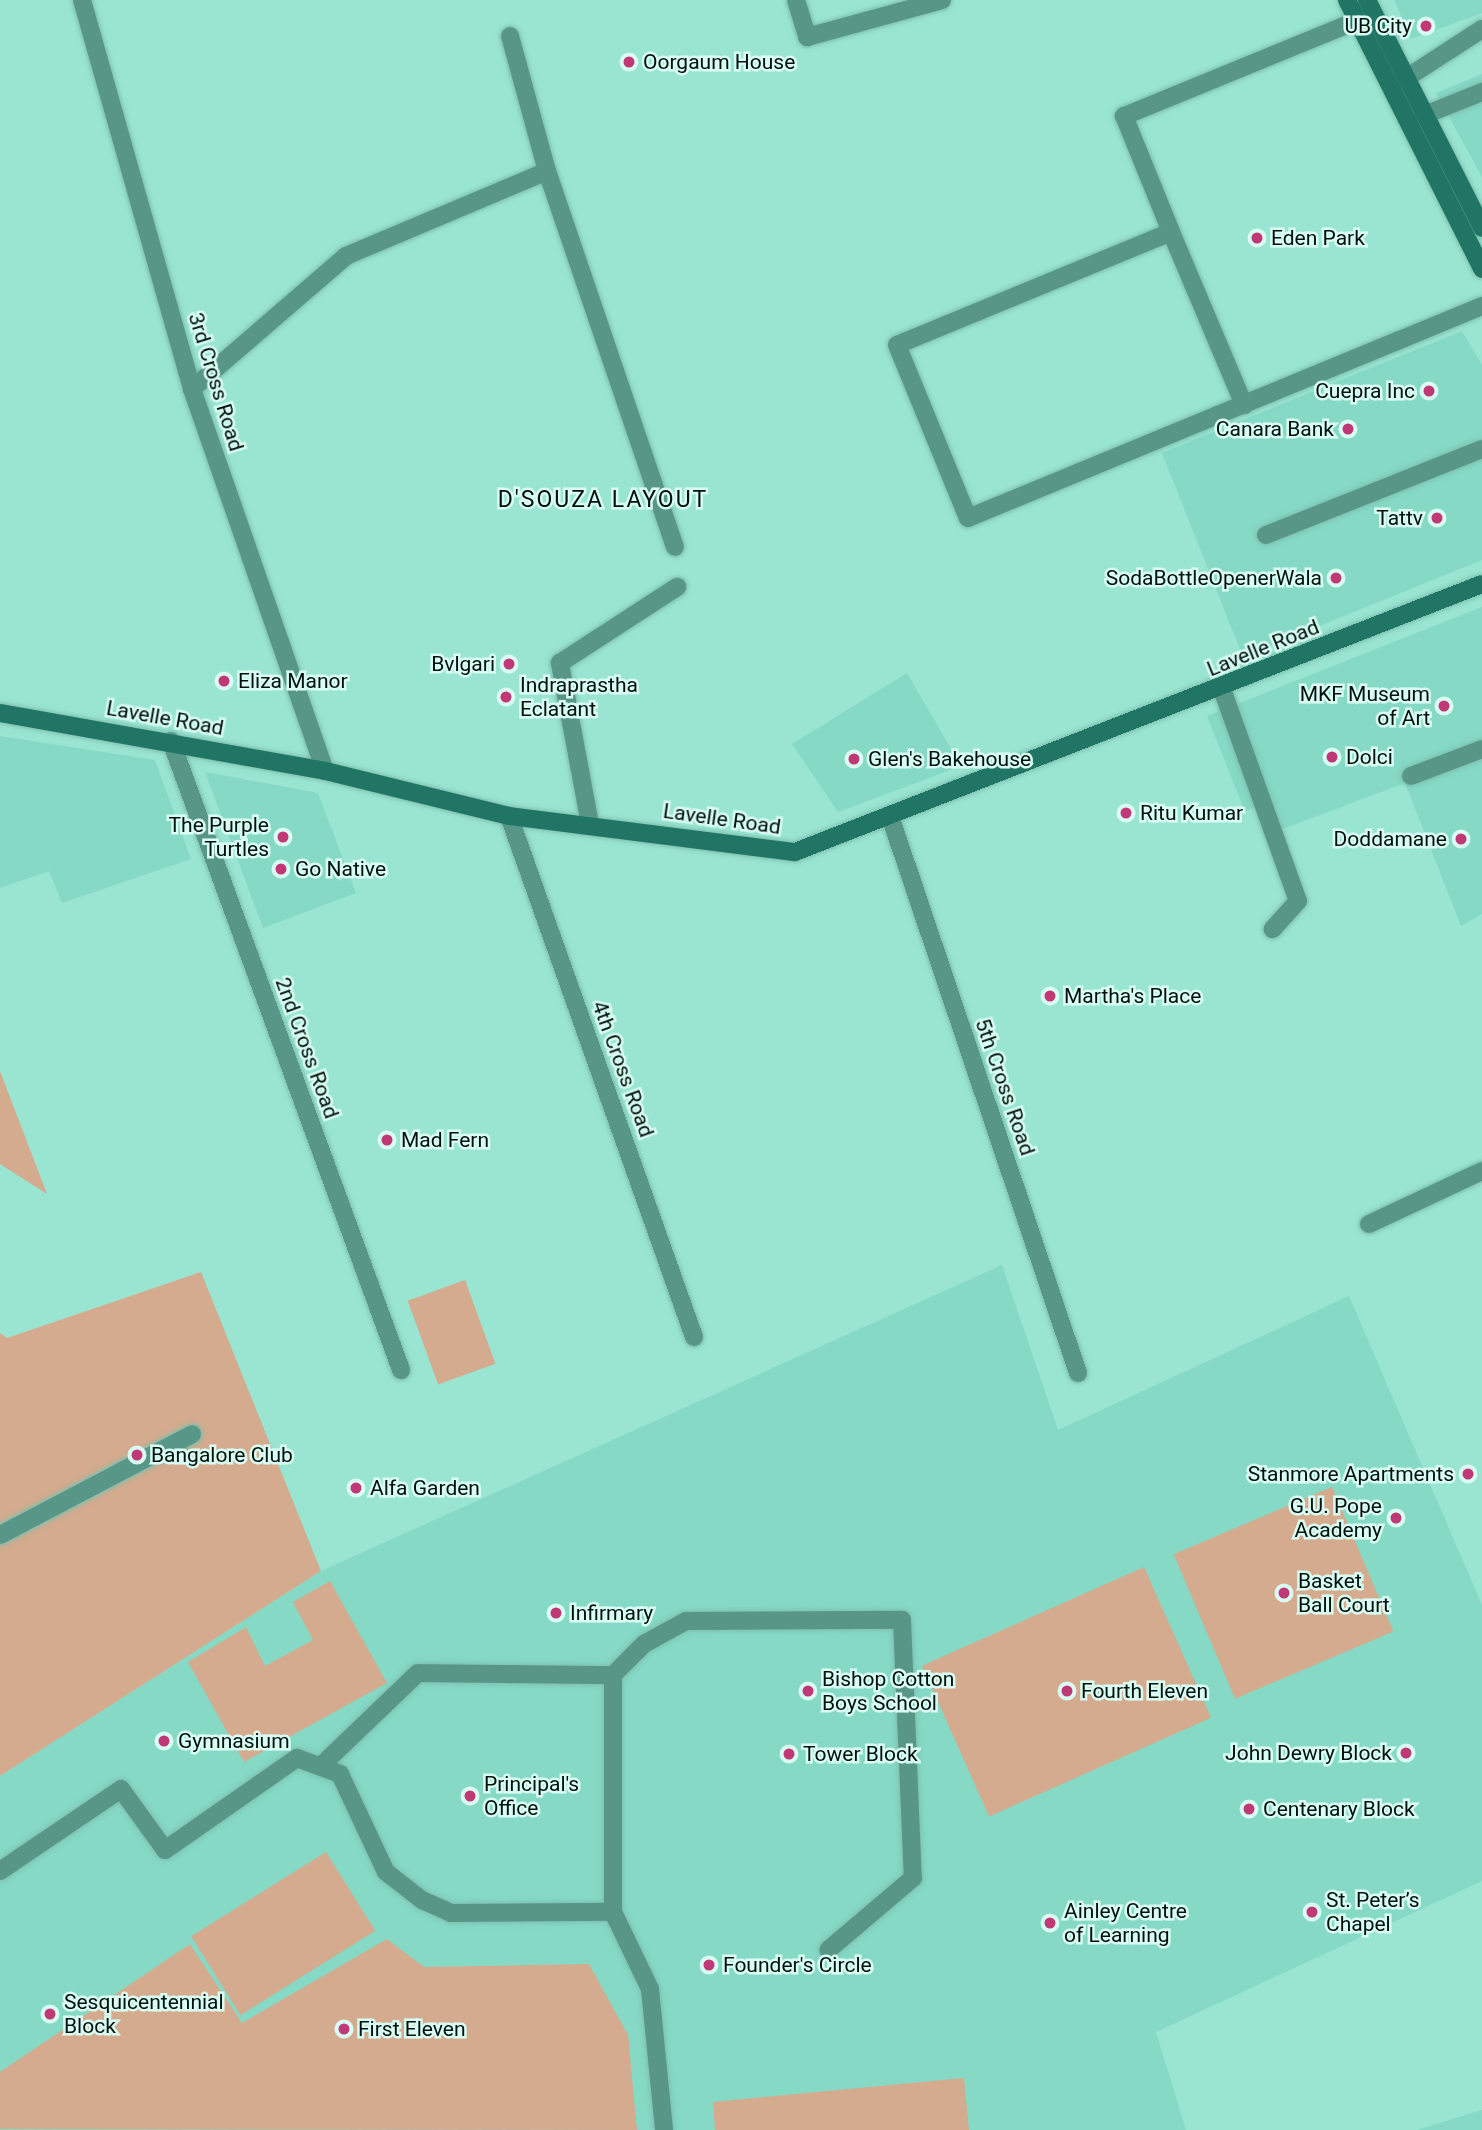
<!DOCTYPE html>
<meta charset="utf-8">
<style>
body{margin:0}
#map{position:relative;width:1482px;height:2130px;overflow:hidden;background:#9ae5d2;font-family:Roboto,sans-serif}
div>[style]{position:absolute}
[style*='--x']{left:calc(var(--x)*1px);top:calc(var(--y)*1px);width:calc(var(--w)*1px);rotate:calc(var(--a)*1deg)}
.built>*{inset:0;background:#85d9c5}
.green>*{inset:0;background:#d4ab8e;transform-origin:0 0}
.roads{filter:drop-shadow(0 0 2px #7ebfae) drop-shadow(0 0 2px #7ebfae)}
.lane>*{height:18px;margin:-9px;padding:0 9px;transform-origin:9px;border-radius:9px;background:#589788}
.street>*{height:18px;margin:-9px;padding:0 9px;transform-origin:9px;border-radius:9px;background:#589788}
.secondary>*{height:18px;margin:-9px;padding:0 9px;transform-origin:9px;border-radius:9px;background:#207564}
.dots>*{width:19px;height:19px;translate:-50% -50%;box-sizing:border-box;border:4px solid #d9fdf3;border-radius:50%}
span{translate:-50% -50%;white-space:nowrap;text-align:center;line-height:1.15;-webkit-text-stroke:5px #d9fdf3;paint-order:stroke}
.poi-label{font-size:21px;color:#00110c}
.right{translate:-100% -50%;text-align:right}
.left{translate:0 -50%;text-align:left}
.street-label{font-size:21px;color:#00110c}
.neighbourhood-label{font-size:23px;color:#00110c;letter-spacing:2px}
</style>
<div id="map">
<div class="built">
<div style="clip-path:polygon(1394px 0,1482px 0,1482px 13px,1411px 39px)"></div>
<div style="clip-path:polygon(1482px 74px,1482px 177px,1436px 93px)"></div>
<div style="clip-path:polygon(1462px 331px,1482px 365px,1482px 560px,1243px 657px,1162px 453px)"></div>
<div style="clip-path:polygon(1482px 607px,1482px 914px,1461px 926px,1405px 783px,1280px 830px,1269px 801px,1245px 812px,1207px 716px)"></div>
<div style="clip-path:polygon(907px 673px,961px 766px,838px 812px,792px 744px)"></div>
<div style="clip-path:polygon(0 736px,155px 760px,191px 859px,62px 903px,49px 871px,0 888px)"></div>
<div style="clip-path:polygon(205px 772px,318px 793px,356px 893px,263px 928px)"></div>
<div style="clip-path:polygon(1002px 1265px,1058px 1430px,1349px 1296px,1482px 1605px,1482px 1881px,1156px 2032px,1186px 2130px,0 2130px,0 1776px,321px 1571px)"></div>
<div style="clip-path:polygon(1482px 2110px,1482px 2130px,1417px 2130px)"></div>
</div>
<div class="green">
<div style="clip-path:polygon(0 1071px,47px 1194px,0 1164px)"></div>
<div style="clip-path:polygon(201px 1272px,321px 1571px,0 1776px,0 1333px,7px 1338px)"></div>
<div style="left:465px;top:1280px;width:89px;height:61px;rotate:70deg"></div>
<div style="left:1332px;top:1487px;width:157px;height:172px;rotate:67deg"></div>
<div style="left:1144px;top:1567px;width:165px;height:243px;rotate:66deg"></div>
<div style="clip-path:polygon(330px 1581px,387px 1683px,244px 1762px,188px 1662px,246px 1627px,265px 1666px,313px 1640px,293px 1602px)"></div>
<div style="left:326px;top:1852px;width:93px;height:159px;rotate:58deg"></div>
<div style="clip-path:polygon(387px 1939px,424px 1967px,589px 1964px,628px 2035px,637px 2130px,0 2129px,0 2072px,190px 1944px,242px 2023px)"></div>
<div style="clip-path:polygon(964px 2078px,969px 2130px,715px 2130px,713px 2102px)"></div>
</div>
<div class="roads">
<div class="lane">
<div style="--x:796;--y:0;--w:39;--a:73"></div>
<div style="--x:807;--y:37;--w:140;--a:-15.3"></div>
<div style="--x:1356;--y:21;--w:251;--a:157.7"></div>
<div style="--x:1124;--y:116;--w:125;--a:67.9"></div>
<div style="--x:1171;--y:232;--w:296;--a:157.6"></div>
<div style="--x:897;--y:345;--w:187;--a:67.7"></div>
<div style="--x:968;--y:518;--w:556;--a:-22.41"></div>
<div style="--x:1405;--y:79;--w:92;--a:-33"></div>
<div style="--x:1422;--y:116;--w:65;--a:-21.8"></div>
<div style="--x:1171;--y:232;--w:188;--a:67.1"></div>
<div style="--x:1266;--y:535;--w:232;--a:-21.7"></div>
<div style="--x:1222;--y:689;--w:225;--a:70.3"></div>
<div style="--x:1298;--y:901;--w:38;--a:132"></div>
<div style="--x:1411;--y:776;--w:76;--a:-20.8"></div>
<div style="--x:590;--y:824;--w:164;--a:-100.6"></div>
<div style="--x:560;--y:663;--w:140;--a:-33"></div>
<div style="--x:0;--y:1535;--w:217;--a:-27.7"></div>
<div style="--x:324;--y:1763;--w:130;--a:-43.8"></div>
<div style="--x:418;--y:1673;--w:195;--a:0.6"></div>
<div style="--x:0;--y:1871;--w:146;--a:-34.1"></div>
<div style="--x:121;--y:1789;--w:75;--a:54.2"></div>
<div style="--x:165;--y:1850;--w:161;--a:-34.9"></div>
<div style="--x:297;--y:1758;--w:46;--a:20.4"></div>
<div style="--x:340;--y:1774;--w:108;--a:64.9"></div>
<div style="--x:386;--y:1872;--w:46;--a:37.9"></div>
<div style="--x:422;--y:1900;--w:32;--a:24"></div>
<div style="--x:451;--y:1913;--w:162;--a:-0.4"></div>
<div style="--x:613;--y:1912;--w:237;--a:-90"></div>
<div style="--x:613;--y:1675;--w:44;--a:-45"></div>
<div style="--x:644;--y:1644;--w:48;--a:-28.7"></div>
<div style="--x:686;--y:1621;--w:216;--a:-0.3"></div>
<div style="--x:902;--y:1620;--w:258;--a:87.6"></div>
<div style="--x:913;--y:1878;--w:111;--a:139.7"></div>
<div style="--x:613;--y:1912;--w:85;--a:64.3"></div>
<div style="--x:650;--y:1989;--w:142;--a:84.3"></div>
</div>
<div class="street">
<div style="--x:82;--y:0;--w:404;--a:74.2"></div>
<div style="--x:192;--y:389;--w:404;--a:70.8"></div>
<div style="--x:510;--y:36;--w:140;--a:74.7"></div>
<div style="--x:547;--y:171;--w:397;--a:71.2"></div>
<div style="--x:192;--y:389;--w:203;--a:-40.8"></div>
<div style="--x:346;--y:256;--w:218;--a:-22.9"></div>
<div style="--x:171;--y:741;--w:670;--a:69.91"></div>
<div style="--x:509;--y:816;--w:553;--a:70.45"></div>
<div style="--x:890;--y:816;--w:588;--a:71.35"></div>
<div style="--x:1369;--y:1224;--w:125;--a:-25.1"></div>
</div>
<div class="secondary">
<div style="--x:1347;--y:0;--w:301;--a:63.3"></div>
<div style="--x:1367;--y:0;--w:255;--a:63.2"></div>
<div style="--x:0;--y:713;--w:330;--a:10.1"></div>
<div style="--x:325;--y:771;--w:189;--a:13.7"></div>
<div style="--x:509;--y:816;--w:288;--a:7.2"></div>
<div style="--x:795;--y:852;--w:737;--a:-21.31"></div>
</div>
</div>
<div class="dots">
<div style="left:1426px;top:26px;background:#c03876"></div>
<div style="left:629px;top:62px;background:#c03876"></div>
<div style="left:1257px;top:238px;background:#c03876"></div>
<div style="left:1429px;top:391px;background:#c03876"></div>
<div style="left:1348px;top:429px;background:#c03876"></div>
<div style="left:1437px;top:518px;background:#c03876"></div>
<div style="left:1336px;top:578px;background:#c03876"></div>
<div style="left:509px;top:664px;background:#c03876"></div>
<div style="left:224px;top:681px;background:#c03876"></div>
<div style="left:506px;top:697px;background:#c03876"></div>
<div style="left:1444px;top:706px;background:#c03876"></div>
<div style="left:1332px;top:757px;background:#c03876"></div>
<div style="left:854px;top:759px;background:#c03876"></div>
<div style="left:1126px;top:813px;background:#c03876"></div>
<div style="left:283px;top:837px;background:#c03876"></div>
<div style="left:1461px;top:839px;background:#c03876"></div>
<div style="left:281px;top:869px;background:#c03876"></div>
<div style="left:1050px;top:996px;background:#c03876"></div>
<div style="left:387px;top:1140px;background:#c03876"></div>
<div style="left:137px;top:1455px;background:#c03876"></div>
<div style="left:1468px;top:1474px;background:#c03876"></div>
<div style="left:356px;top:1488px;background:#c03876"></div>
<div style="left:1396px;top:1518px;background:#c03876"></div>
<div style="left:1284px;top:1593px;background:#c03876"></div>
<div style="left:556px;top:1613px;background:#c03876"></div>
<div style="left:808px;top:1691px;background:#c03876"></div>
<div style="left:1067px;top:1691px;background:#c03876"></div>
<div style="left:164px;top:1741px;background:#c03876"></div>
<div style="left:1406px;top:1753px;background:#c03876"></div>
<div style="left:789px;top:1754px;background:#c03876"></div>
<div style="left:470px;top:1796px;background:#c03876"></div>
<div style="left:1249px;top:1809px;background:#c03876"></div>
<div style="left:1312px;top:1912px;background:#c03876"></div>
<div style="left:1050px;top:1923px;background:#c03876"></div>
<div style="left:709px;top:1965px;background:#c03876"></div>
<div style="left:50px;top:2014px;background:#c03876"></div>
<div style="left:344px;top:2029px;background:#c03876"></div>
</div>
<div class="poi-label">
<span class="right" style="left:1412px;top:26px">UB City</span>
<span class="left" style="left:643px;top:62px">Oorgaum House</span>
<span class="left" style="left:1271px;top:238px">Eden Park</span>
<span class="right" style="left:1415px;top:391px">Cuepra Inc</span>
<span class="right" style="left:1334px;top:429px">Canara Bank</span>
<span class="right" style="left:1423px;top:518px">Tattv</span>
<span class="right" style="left:1322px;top:578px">SodaBottleOpenerWala</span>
<span class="right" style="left:495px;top:664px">Bvlgari</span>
<span class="left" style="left:238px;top:681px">Eliza Manor</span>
<span class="left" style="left:520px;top:697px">Indraprastha<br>Eclatant</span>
<span class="right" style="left:1430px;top:706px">MKF Museum<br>of Art</span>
<span class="left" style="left:1346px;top:757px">Dolci</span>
<span class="left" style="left:868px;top:759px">Glen's Bakehouse</span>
<span class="left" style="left:1140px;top:813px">Ritu Kumar</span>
<span class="right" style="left:269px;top:837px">The Purple<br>Turtles</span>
<span class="right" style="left:1447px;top:839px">Doddamane</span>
<span class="left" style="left:295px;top:869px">Go Native</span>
<span class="left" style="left:1064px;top:996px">Martha's Place</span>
<span class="left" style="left:401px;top:1140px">Mad Fern</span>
<span class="left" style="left:151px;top:1455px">Bangalore Club</span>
<span class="right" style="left:1454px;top:1474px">Stanmore Apartments</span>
<span class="left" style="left:370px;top:1488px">Alfa Garden</span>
<span class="right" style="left:1382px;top:1518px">G.U. Pope<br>Academy</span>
<span class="left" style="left:1298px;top:1593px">Basket<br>Ball Court</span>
<span class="left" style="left:570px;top:1613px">Infirmary</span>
<span class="left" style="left:822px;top:1691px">Bishop Cotton<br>Boys School</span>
<span class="left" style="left:1081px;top:1691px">Fourth Eleven</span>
<span class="left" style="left:178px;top:1741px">Gymnasium</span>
<span class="right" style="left:1392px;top:1753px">John Dewry Block</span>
<span class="left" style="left:803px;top:1754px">Tower Block</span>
<span class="left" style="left:484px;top:1796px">Principal's<br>Office</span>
<span class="left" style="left:1263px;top:1809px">Centenary Block</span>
<span class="left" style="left:1326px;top:1912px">St. Peter’s<br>Chapel</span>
<span class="left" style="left:1064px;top:1923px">Ainley Centre<br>of Learning</span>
<span class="left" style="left:723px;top:1965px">Founder's Circle</span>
<span class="left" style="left:64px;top:2014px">Sesquicentennial<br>Block</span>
<span class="left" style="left:358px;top:2029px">First Eleven</span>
</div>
<div class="street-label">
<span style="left:216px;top:382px;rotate:73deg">3rd Cross Road</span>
<span style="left:1263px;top:648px;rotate:-22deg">Lavelle Road</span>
<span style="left:165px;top:718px;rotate:10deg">Lavelle Road</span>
<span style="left:722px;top:819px;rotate:8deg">Lavelle Road</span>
<span style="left:307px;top:1048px;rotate:70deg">2nd Cross Road</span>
<span style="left:623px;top:1069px;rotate:70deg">4th Cross Road</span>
<span style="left:1005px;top:1087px;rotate:71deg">5th Cross Road</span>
</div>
<div class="neighbourhood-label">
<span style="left:603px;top:500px">D'SOUZA LAYOUT</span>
</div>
</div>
